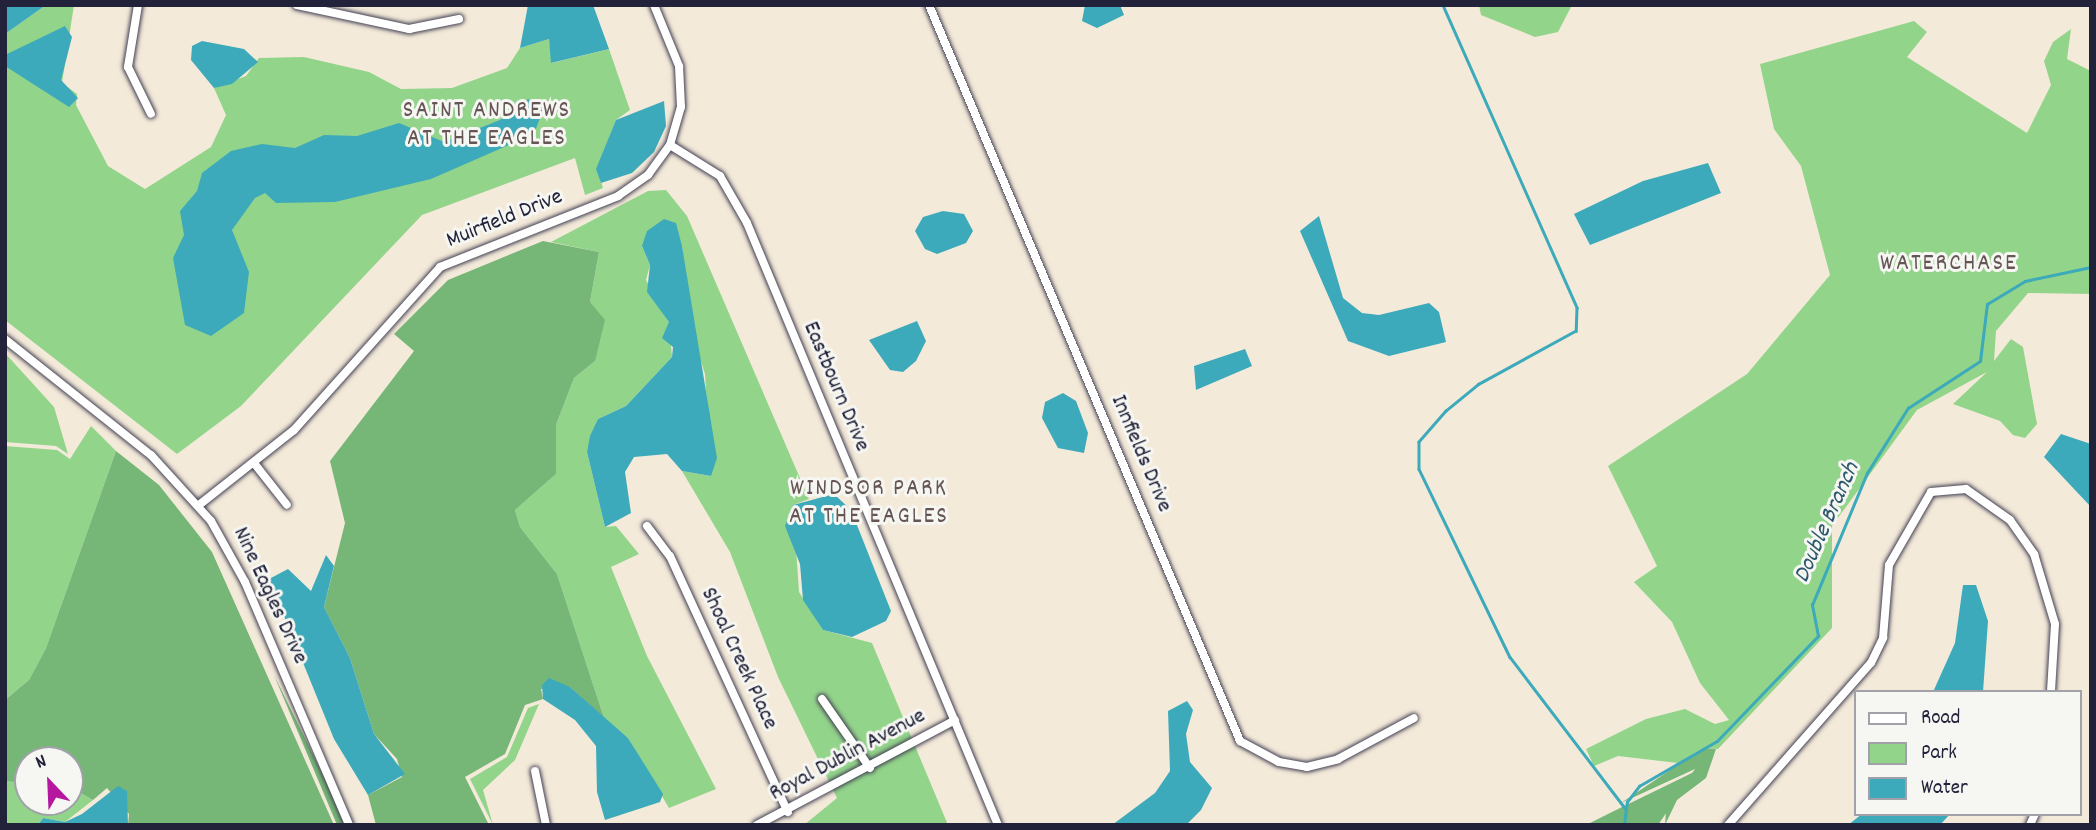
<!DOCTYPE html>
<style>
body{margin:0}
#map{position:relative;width:2096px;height:830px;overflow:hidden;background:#f4eada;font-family:Dekko,sans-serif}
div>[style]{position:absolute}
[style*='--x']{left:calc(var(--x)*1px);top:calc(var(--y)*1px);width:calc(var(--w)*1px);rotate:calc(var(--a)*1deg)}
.green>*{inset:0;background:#93d48b}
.forest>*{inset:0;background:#76b677}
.water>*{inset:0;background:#3caaba}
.stream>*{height:2.5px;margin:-1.25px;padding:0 1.25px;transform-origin:1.25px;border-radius:1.25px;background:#3caaba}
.roads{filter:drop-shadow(0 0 2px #424053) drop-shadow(0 0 2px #424053)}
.minor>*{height:8px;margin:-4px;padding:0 4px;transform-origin:4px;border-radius:4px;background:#fff}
span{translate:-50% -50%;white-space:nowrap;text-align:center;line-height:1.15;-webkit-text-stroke:6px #f6f6f2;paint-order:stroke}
.street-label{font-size:23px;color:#22223b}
.neighbourhood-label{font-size:24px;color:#655555;letter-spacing:2px}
.water-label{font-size:24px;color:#2c586e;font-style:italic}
.frame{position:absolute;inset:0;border:7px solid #22223b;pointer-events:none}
.legend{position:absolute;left:1854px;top:690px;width:228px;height:126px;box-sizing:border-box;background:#f6f6f2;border:2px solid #a1a1a9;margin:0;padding:9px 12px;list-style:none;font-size:21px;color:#22223b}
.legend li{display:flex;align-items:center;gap:14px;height:35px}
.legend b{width:35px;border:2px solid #a1a1a9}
.north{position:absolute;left:14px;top:746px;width:70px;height:70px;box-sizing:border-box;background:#f6f6f2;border:2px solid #a1a1a9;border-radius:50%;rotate:337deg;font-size:19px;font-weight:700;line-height:28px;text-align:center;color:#22223b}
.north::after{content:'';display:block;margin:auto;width:24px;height:32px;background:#b5179e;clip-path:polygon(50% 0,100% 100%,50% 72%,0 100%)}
</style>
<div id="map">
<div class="green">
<div style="clip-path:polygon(46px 5px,74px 5px,62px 83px,77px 94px,76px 105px,108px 166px,145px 189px,211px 147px,226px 115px,214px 88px,246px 76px,259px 58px,304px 57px,369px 72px,401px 89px,452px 88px,507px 68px,520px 48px,549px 39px,552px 63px,609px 49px,630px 110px,616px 120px,597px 169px,603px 188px,585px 195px,575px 158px,422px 215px,241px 406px,177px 454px,5px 320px,5px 34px)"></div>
<div style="clip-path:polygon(1479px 5px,1572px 5px,1558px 32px,1535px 37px,1481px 15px)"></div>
<div style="clip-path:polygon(1914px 21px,1927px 32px,1907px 57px,2027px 133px,2051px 85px,2044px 61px,2053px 42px,2071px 29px,2067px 59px,2091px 71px,2091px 294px,2028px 293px,1996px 331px,1994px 361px,2011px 339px,2023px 347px,2037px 424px,2025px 438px,2013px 435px,2000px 421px,1953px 404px,1987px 372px,1917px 410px,1832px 526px,1832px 628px,1718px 749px,1703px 748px,1678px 763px,1618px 756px,1594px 766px,1586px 749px,1646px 719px,1685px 709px,1715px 724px,1729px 720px,1700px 683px,1672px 622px,1634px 582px,1657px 566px,1608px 466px,1747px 374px,1830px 275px,1801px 166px,1774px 129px,1760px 64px)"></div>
<div style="clip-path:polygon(666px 190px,687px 216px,809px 499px,793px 505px,799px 592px,823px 630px,872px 643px,948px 825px,804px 825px,837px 798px,778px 677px,730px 552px,682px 471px,711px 476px,705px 374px,693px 337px,682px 246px,642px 246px,650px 265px,646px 280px,669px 322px,672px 357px,626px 406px,598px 419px,587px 452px,605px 527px,616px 526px,639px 554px,611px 567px,647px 656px,716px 789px,669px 808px,628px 738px,604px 718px,557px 574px,520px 527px,515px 510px,556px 474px,556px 425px,574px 378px,595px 361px,590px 302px,599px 252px,551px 242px,648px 191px)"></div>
<div style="clip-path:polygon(5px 353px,54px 407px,68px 454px,56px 446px,5px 442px)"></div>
<div style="clip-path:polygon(91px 426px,116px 451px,46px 648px,29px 680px,5px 700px,5px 446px,57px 450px,70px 459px)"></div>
<div style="clip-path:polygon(539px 704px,515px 760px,483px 790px,493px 825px,470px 779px,507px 757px,528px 708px)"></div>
<div style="clip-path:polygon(5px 775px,28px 783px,28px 802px,70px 802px,70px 787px,93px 800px,65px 822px,43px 818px,38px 825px,5px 825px)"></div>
</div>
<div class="forest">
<div style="clip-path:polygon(543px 241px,599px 252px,590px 302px,605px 320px,595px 361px,574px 378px,556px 425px,556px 474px,515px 510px,520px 527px,557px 574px,604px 718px,570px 687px,541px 689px,543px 699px,525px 705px,505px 754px,465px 777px,489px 825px,376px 825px,368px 795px,402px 777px,397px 759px,374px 734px,350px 658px,324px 607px,345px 523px,330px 461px,414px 351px,394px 334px,448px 280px)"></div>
<div style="clip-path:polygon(116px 451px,159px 485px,212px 552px,334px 825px,128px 825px,129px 814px,107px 788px,93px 800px,70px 787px,70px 760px,28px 760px,28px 783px,7px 781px,5px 700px,29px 680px,46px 648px)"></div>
<div style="clip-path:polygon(274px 675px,326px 781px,345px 825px,337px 825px)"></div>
<div style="clip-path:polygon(1703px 748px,1716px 749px,1706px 778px,1677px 800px,1665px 825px,1666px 811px,1695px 769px,1621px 803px)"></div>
<div style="clip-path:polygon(1694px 772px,1658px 825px,1590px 823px,1614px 811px)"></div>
</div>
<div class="water">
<div style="clip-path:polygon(5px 5px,46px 5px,5px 34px)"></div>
<div style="clip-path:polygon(528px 5px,593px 5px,609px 49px,551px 63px,549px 39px,520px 48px)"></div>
<div style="clip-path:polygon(1085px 5px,1120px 5px,1124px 15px,1097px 28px,1082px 21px)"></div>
<div style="clip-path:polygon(65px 26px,72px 37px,61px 80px,78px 98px,69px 107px,5px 66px,5px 55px)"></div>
<div style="clip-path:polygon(202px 41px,244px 49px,258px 62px,232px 84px,214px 88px,191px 60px,192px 46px)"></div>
<div style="clip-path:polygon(528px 99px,544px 107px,534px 134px,431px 179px,335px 202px,276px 203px,265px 193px,255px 198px,232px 230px,249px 272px,244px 313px,211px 336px,185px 325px,173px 258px,184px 235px,180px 211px,197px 191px,202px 173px,231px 151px,262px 144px,295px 148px,324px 135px,357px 136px,399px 123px,444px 142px,500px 120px)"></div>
<div style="clip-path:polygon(664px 101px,666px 126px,654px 152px,632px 173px,601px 183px,596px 169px,616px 120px)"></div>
<div style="clip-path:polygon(1708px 163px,1721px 193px,1590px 245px,1574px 214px,1643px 181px)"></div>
<div style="clip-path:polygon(943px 211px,964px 214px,973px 231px,966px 243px,937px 254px,925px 249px,915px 231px,923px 217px)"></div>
<div style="clip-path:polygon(1319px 216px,1343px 298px,1362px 313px,1379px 315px,1429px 303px,1439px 312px,1446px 342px,1389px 356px,1348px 341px,1300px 231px)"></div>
<div style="clip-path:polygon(664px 219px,676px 223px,682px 246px,717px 458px,711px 476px,682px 471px,667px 454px,634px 457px,625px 472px,631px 513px,605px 527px,587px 452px,590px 436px,598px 419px,626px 406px,672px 357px,673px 347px,662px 338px,669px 322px,647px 292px,650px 265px,642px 246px,647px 231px)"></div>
<div style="clip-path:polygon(917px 321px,926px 341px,916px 361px,903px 372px,890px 370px,869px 340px)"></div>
<div style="clip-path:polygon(1245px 349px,1252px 366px,1196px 390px,1194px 366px)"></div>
<div style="clip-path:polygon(1063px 393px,1076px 401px,1088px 433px,1084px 453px,1058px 448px,1042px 418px,1045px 402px)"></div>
<div style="clip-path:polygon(2061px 434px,2091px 444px,2091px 507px,2044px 457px)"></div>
<div style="clip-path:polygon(834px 494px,851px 510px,891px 611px,886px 621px,852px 637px,823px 630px,803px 600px,800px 564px,785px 526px,793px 505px)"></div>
<div style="clip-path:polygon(326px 555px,334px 566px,324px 607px,350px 658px,374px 734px,405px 774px,368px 795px,334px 739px,269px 579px,288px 569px,311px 591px)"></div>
<div style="clip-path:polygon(1963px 585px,1976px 585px,1988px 621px,1983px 692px,1933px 692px,1955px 643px)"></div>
<div style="clip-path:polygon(549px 678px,570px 687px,628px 738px,663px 794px,660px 802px,605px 820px,597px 792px,596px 746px,575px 720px,543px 699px,542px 685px)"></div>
<div style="clip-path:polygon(1187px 701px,1193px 710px,1186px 734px,1190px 762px,1212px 788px,1201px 810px,1186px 825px,1112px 825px,1155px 793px,1170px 771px,1168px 711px)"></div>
<div style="clip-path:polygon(118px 786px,127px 791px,128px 825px,38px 825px,43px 818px,65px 822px,82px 814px)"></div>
<div style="clip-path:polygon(1862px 814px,1950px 814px,1940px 825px,1848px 825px)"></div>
</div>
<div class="stream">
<div style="--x:1443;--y:5;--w:331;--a:66.1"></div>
<div style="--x:1577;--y:308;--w:23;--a:92"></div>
<div style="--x:1576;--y:331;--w:111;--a:151.3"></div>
<div style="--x:1479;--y:384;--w:43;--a:140.7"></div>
<div style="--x:1446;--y:411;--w:41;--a:131.1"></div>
<div style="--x:1419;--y:442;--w:27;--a:90"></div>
<div style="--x:1419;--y:469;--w:209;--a:64.2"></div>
<div style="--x:1510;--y:657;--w:191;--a:52.7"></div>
<div style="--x:1624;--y:825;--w:23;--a:-83"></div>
<div style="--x:1627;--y:802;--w:20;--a:-53"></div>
<div style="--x:1639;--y:786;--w:90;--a:-30"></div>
<div style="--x:1717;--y:741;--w:146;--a:-46.1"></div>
<div style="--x:1818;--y:636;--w:32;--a:-101"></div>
<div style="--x:1812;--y:605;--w:143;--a:-67.4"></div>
<div style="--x:1867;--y:473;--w:77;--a:-57.8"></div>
<div style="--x:1908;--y:408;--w:86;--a:-33.1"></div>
<div style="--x:1980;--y:361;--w:57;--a:-83"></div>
<div style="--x:1987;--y:304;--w:44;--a:-31.2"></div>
<div style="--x:2025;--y:281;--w:67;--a:-12"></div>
</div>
<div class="roads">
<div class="minor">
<div style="--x:138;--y:5;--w:63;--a:99.2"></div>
<div style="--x:128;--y:67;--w:52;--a:63.9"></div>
<div style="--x:297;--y:5;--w:115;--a:12.1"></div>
<div style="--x:409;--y:29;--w:51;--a:-11.3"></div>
<div style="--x:929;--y:5;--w:799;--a:67.09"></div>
<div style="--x:1240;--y:741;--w:44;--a:28.3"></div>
<div style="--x:1279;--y:762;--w:28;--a:10"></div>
<div style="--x:1307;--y:767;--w:32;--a:-14"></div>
<div style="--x:1338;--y:759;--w:86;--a:-28.3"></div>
<div style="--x:670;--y:145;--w:59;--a:31.8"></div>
<div style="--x:720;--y:176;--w:54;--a:60.1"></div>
<div style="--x:747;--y:223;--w:652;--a:67.37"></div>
<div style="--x:5;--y:339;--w:186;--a:38.5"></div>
<div style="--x:151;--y:455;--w:89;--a:47.7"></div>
<div style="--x:211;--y:521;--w:70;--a:60.9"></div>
<div style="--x:245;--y:582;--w:264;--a:66.8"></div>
<div style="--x:254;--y:463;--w:53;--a:51.8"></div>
<div style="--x:199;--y:505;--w:121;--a:-38.3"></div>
<div style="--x:294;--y:430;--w:219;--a:-48.1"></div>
<div style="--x:440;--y:267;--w:192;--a:-21.7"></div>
<div style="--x:618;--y:196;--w:37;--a:-35"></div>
<div style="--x:648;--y:175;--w:37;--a:-54"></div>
<div style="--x:670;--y:145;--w:40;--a:-74"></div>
<div style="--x:681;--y:107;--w:41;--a:-92.8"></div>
<div style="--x:679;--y:66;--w:66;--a:-112.3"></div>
<div style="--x:647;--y:526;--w:38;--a:53"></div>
<div style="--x:670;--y:556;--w:282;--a:65.3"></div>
<div style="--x:822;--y:699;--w:84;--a:55.2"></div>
<div style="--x:535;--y:771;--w:55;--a:78.5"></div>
<div style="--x:757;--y:825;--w:224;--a:-27.9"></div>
<div style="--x:1728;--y:825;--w:216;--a:-48.6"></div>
<div style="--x:1871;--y:663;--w:28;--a:-64"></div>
<div style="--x:1883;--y:638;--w:73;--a:-85.3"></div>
<div style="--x:1889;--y:565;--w:84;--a:-60.1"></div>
<div style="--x:1931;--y:492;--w:35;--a:-5"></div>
<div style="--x:1966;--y:489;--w:54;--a:35.2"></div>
<div style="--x:2010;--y:520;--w:42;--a:54.8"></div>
<div style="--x:2034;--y:554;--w:73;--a:73.3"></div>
<div style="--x:2055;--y:624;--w:68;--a:93.4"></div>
<div style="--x:2030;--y:825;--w:12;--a:-66"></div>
</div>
</div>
<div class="street-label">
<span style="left:505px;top:220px;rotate:-22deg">Muirfield Drive</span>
<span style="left:835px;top:387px;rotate:67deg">Eastbourn Drive</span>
<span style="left:1140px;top:454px;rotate:67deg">Innfields Drive</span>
<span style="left:269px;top:596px;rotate:65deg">Nine Eagles Drive</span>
<span style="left:738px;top:659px;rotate:65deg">Shoal Creek Place</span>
<span style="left:848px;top:756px;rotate:-28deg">Royal Dublin Avenue</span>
</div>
<div class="neighbourhood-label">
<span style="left:487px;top:126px">SAINT ANDREWS<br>AT THE EAGLES</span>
<span style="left:1949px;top:265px">WATERCHASE</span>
<span style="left:869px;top:504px">WINDSOR PARK<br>AT THE EAGLES</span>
</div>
<div class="water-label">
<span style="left:1828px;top:523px;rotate:-66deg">Double Branch</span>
</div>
<div class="frame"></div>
<ul class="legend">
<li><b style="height:9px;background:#fff"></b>Road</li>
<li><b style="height:19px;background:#93d48b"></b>Park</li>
<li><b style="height:19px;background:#3caaba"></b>Water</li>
</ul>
<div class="north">N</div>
</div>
